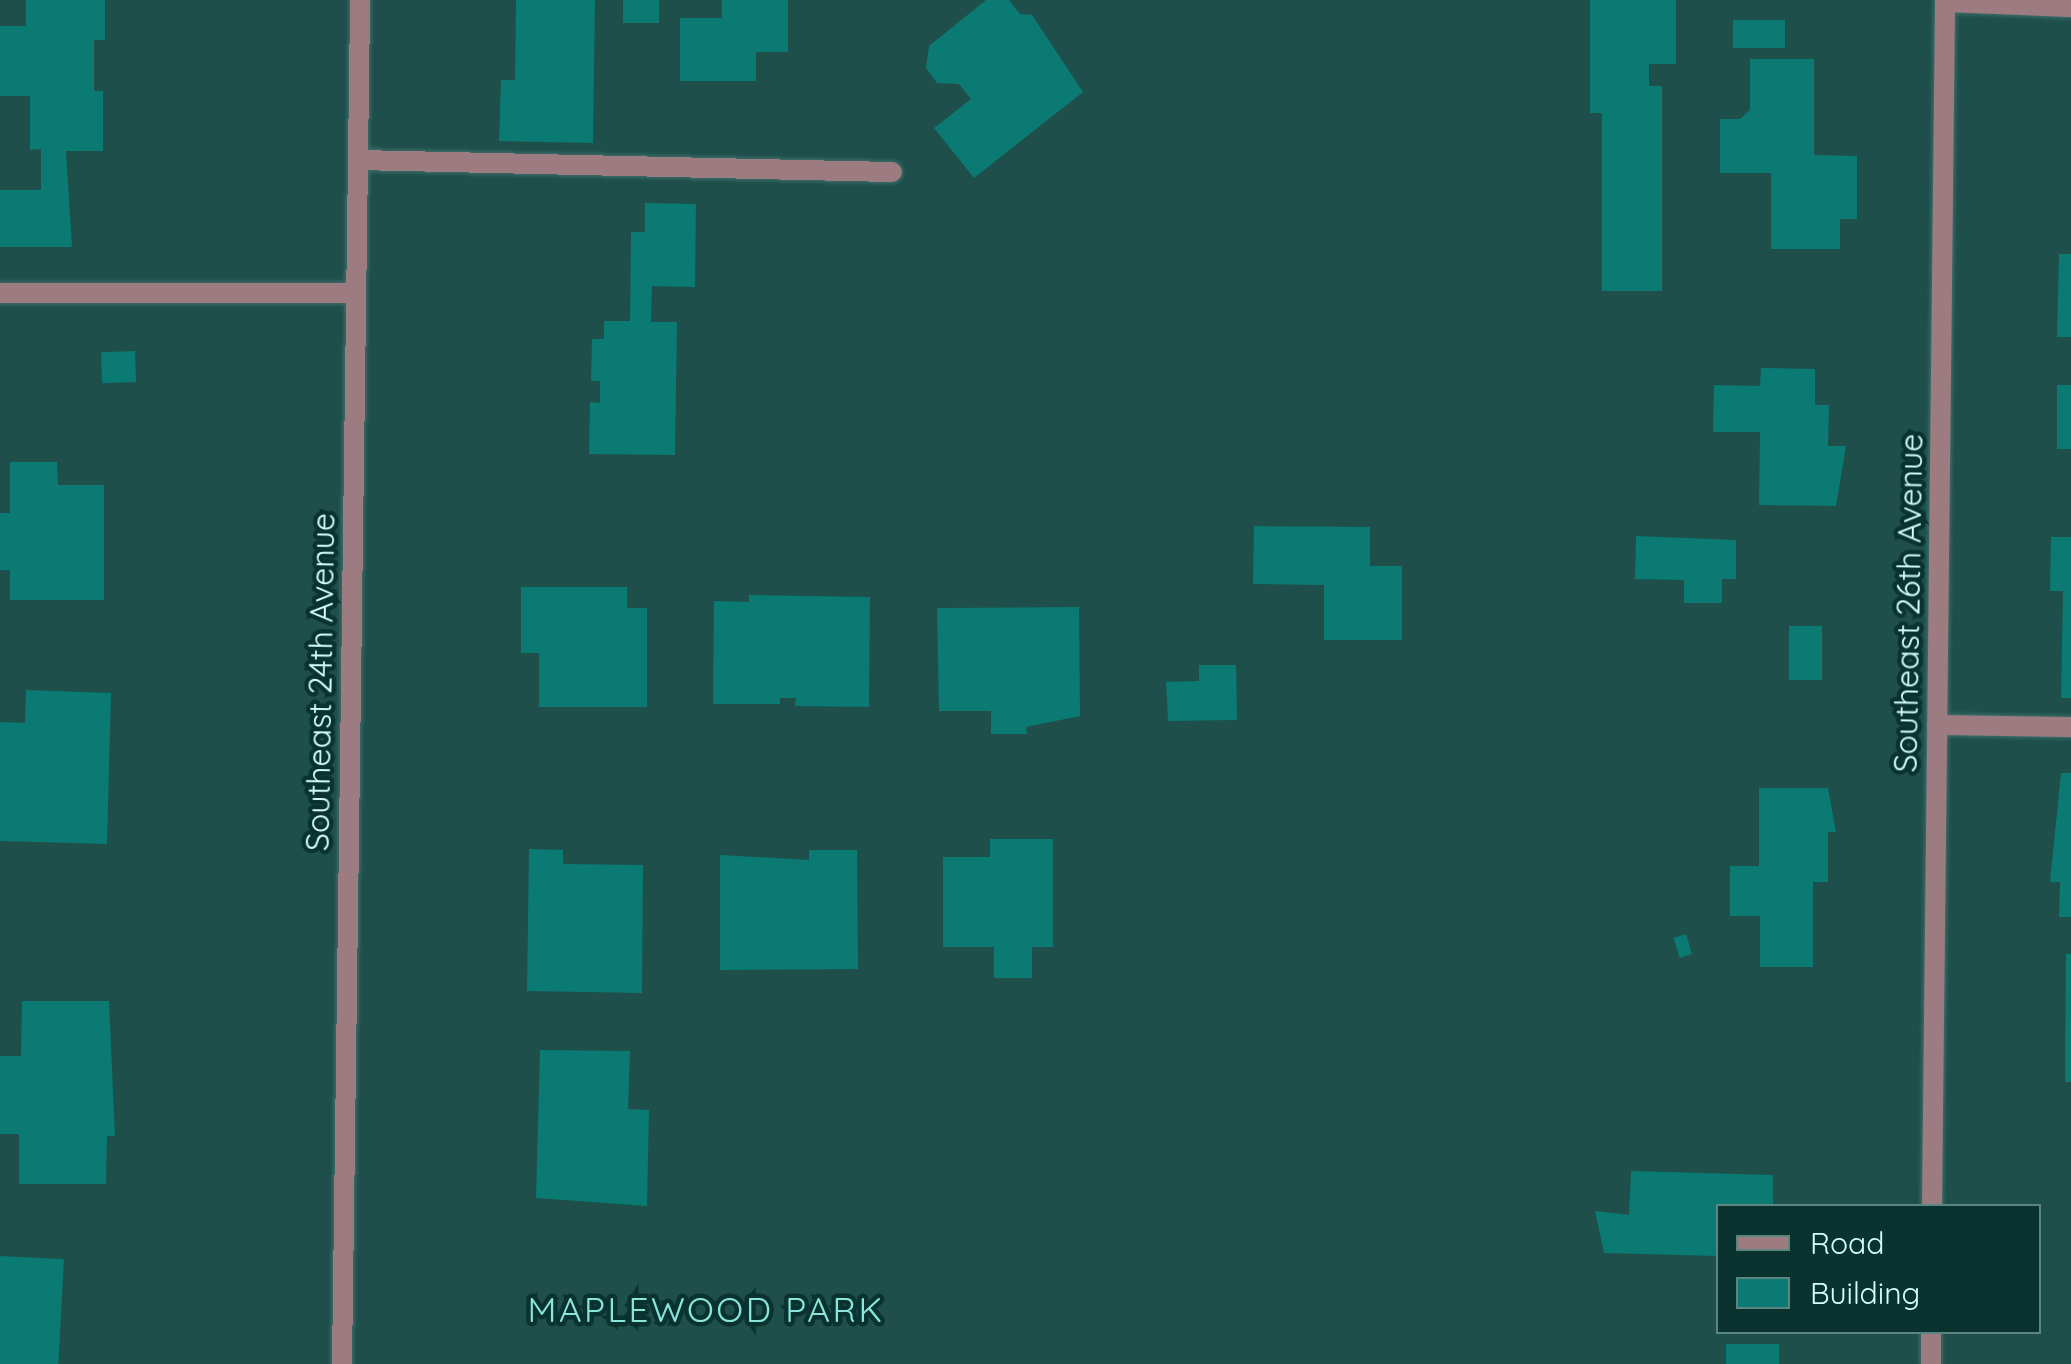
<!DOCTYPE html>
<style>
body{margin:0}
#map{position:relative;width:2071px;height:1364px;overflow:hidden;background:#1e4f4b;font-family:Quicksand,sans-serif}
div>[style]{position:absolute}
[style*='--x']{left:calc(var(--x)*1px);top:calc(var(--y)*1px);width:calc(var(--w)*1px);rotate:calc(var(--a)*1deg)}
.building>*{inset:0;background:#0a7a72;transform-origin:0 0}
.roads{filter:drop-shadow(0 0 2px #3f6f6a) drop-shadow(0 0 2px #3f6f6a)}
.service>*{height:20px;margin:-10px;padding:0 10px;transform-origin:10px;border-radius:10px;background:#9c7c81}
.minor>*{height:20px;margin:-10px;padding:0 10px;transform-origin:10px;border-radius:10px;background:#9c7c81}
.tertiary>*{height:20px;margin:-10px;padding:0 10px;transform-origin:10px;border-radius:10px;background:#9c7c81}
span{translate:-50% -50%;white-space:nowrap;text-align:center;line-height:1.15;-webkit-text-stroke:9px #0a3330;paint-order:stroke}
.street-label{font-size:32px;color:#d4fff9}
.neighbourhood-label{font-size:35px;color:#8ae6dc;letter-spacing:2.5px}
.legend{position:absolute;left:1716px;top:1204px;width:325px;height:130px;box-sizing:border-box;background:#0a3330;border:2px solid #5b8580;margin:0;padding:12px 18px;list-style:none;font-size:30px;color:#d4fff9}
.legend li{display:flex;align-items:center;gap:20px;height:50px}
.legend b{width:50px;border:2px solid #5b8580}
</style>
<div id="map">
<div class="building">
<div style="clip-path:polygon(26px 0,105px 0,105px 40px,94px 40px,94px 91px,103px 91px,103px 151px,66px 151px,72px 247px,0 247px,0 190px,41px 190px,41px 149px,30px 150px,30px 96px,0 96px,0 26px,26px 26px)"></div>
<div style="clip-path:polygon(516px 0,595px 0,593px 143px,499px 141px,501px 80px,515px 80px)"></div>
<div style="left:623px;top:0;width:36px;height:23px"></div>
<div style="clip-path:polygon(722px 0,788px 0,788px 52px,756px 52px,756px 81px,680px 81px,680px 18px,722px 18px)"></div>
<div style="clip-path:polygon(986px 0,1009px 0,1020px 14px,1032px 15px,1083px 92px,974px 178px,934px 128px,971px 99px,959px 84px,937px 83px,926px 68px,929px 46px)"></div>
<div style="clip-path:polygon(1590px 0,1676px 0,1676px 64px,1649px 64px,1649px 86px,1662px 86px,1662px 291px,1602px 291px,1602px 113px,1590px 113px)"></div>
<div style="left:1785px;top:20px;width:28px;height:52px;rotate:90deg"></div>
<div style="clip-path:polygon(1750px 59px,1814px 59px,1814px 155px,1857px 156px,1857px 219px,1840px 219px,1840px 249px,1771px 249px,1771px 173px,1720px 173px,1720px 119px,1740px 119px,1750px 110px)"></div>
<div style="clip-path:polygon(645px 203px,696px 204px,695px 287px,652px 286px,651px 322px,677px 322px,675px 455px,589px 454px,590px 402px,600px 403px,600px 381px,591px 381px,592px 339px,604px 339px,604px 321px,630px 321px,631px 232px,645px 232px)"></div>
<div style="clip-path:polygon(2059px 254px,2071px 254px,2071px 337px,2057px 337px)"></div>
<div style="left:135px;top:351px;width:31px;height:34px;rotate:88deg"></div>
<div style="clip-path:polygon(1761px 368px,1815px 369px,1815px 405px,1829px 405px,1828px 446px,1846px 446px,1836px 506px,1759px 505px,1760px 432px,1713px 432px,1714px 385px,1760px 386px)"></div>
<div style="left:2057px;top:385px;width:14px;height:64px"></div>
<div style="clip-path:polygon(10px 462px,57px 462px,58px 485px,104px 485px,104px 600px,10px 600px,10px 570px,0 570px,0 513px,10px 513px)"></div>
<div style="clip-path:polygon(1254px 526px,1370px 527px,1370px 566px,1402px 566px,1402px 640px,1324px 640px,1324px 585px,1253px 584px)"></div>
<div style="clip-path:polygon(1636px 536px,1736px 540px,1736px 579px,1722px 579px,1722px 603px,1684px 603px,1684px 580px,1635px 579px)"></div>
<div style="clip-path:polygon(2051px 537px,2071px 537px,2071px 698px,2061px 698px,2063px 591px,2050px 591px)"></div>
<div style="clip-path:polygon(521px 587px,627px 587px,627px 608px,647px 608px,647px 707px,539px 707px,539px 653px,521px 653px)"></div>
<div style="clip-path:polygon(749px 595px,870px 597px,869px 707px,795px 706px,796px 698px,780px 698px,780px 704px,713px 704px,714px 601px,749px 602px)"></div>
<div style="clip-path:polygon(1079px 607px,1080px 716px,1026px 727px,1027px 734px,991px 734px,991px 711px,939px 711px,937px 608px)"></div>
<div style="left:1789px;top:626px;width:33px;height:54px"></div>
<div style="clip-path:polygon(1199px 665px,1236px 665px,1237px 720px,1168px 721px,1166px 682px,1199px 681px)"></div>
<div style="clip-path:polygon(26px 690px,111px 693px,107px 844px,0 841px,0 722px,25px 723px)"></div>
<div style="clip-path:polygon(2061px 773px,2071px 773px,2071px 917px,2059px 917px,2060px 882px,2050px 882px)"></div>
<div style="clip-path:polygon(1759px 788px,1828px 788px,1836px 832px,1828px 832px,1828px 882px,1813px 882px,1813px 967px,1760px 967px,1760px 916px,1730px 916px,1730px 866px,1759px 866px)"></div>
<div style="clip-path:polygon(990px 839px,1053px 839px,1053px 947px,1032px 947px,1032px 978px,994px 978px,994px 947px,943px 947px,943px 857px,990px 857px)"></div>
<div style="clip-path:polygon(529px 849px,563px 850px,563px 864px,643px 865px,642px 993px,527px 991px)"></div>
<div style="clip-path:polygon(809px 850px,857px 850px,858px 969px,720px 970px,720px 855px,809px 860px)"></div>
<div style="left:1686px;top:934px;width:21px;height:13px;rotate:73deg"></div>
<div style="clip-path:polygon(2066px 954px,2071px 954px,2071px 1082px,2065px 1082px)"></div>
<div style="clip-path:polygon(22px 1001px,109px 1001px,115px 1136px,107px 1136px,106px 1184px,19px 1184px,19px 1134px,0 1134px,0 1056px,21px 1056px)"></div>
<div style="clip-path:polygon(540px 1050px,630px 1051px,628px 1109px,649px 1110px,647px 1206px,536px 1198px)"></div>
<div style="clip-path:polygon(1631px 1171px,1773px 1175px,1773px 1206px,1718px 1206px,1718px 1256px,1604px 1253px,1595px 1211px,1629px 1215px)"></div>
<div style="left:0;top:1256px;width:64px;height:108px;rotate:3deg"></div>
<div style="left:1726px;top:1344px;width:53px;height:20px"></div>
</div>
<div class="roads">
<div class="service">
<div style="--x:1945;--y:2;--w:126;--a:2.3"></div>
<div style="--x:358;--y:160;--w:534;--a:1.29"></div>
<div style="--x:0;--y:293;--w:355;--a:0"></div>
<div style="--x:1937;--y:725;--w:134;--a:0.9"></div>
</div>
<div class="minor">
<div style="--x:1932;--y:1206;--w:1206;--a:-89.38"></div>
<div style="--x:1931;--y:1364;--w:32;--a:-90"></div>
</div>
<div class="tertiary">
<div style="--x:342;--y:1364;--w:1364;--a:-89.24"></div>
</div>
</div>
<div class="street-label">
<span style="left:1908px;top:603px;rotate:-89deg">Southeast 26th Avenue</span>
<span style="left:320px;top:682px;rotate:-89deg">Southeast 24th Avenue</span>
</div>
<div class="neighbourhood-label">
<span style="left:706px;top:1309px">MAPLEWOOD PARK</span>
</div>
<ul class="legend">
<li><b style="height:12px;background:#9c7c81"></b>Road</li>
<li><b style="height:28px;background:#0a7a72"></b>Building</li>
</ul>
</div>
